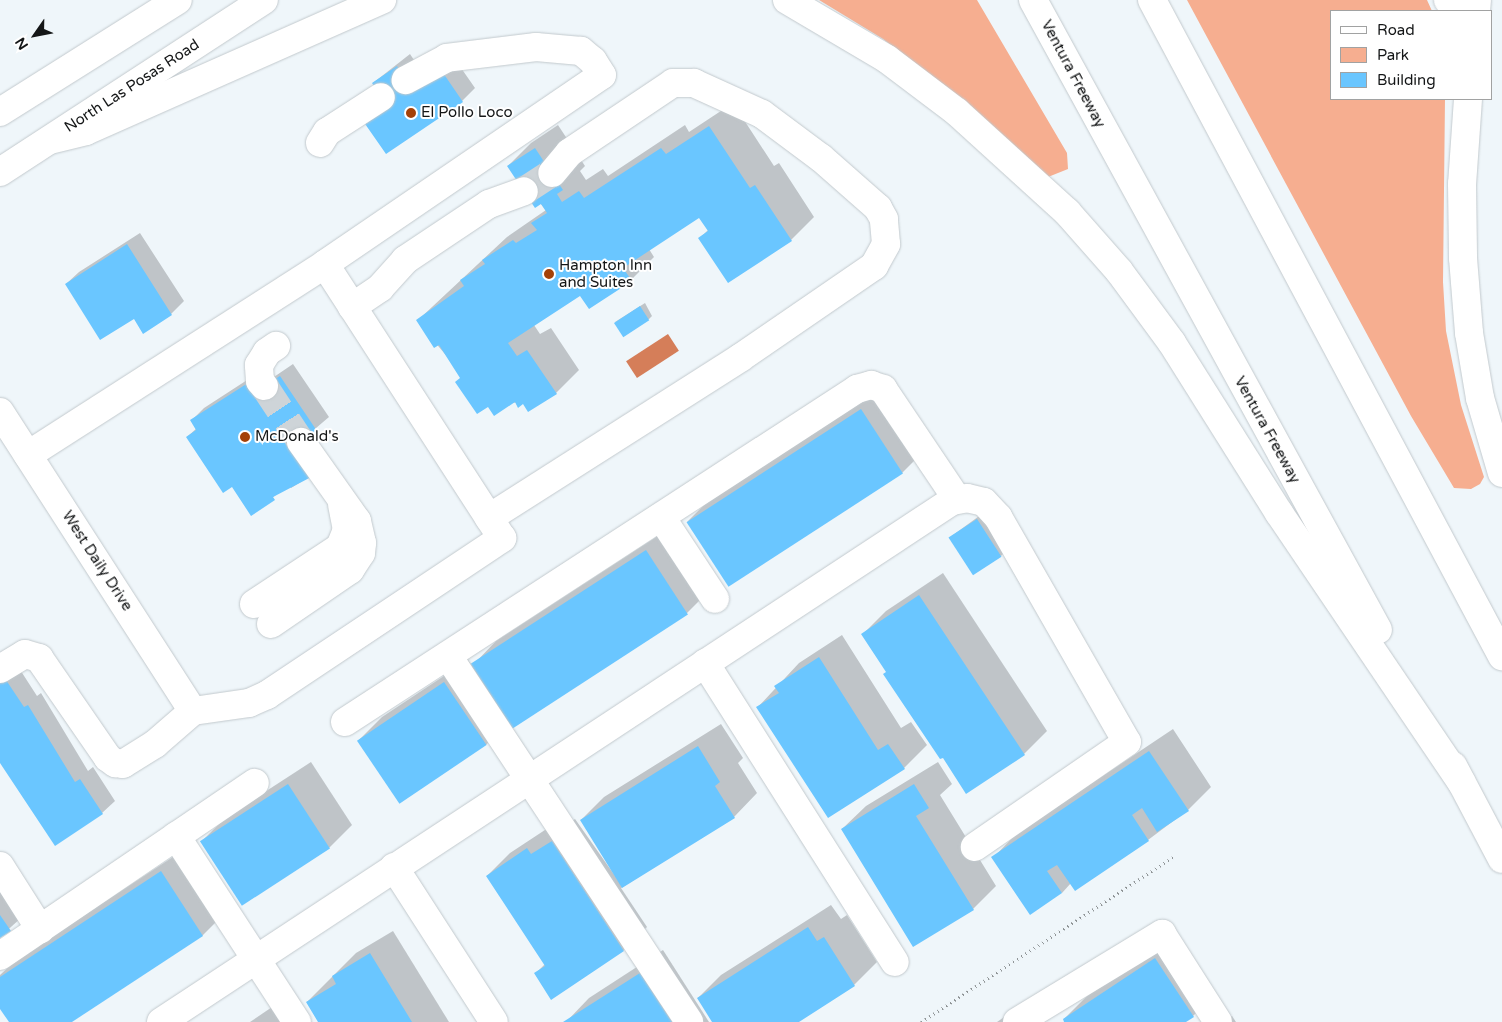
<!DOCTYPE html>
<style>
body{margin:0}
#map{position:relative;width:1502px;height:1022px;overflow:hidden;background:#eff6fa;font-family:"Varela Round",sans-serif}
div>[style]{position:absolute}
[style*='--x']{left:calc(var(--x)*1px);top:calc(var(--y)*1px);width:calc(var(--w)*1px);rotate:calc(var(--a)*1deg)}
.green>*{inset:0;background:#f6ae90}
.water>*{inset:0;background:#d57e59;transform-origin:0 0}
.shadow>*{inset:0;background:#0003}
.building>*{inset:0;background:#6ac6ff;transform-origin:0 0}
.minor-tunnel>*{height:28px;margin-top:-14px;transform-origin:0;background:repeating-linear-gradient(90deg,#ced4d8 0 28px,transparent 0 42px)}
.path>*{height:3px;margin-top:-1.5px;transform-origin:0;background:repeating-linear-gradient(90deg,#909597 0 1px,transparent 0 5px)}
.roads{filter:drop-shadow(0 0 1px #c2c9cd) drop-shadow(0 0 1px #c2c9cd)}
.minor>*{height:28px;margin:-14px;padding:0 14px;transform-origin:14px;border-radius:14px;background:#fff}
.major>*{height:28px;margin:-14px;padding:0 14px;transform-origin:14px;border-radius:14px;background:#fff}
.highway>*{height:28px;margin:-14px;padding:0 14px;transform-origin:14px;border-radius:14px;background:#fff}
.dots>*{width:14px;height:14px;translate:-50% -50%;box-sizing:border-box;border:2px solid #fff;border-radius:50%}
span{translate:-50% -50%;white-space:nowrap;text-align:center;line-height:1.15;-webkit-text-stroke:4px #fff;paint-order:stroke}
.street-label{font-size:15px;color:#141617}
.poi-label{font-size:15px;color:#141617}
.left{translate:0 -50%;text-align:left}
.legend{position:absolute;left:1330px;top:10px;width:162px;height:90px;box-sizing:border-box;background:#fff;border:1px solid #a1a2a2;margin:0;padding:6px 9px;list-style:none;font-size:15px;color:#141617}
.legend li{display:flex;align-items:center;gap:10px;height:25px}
.legend b{width:25px;border:1px solid #a1a2a2}
.north{position:absolute;left:10px;top:10px;width:50px;height:50px;-webkit-text-stroke:4px #fff;paint-order:stroke;rotate:237deg;font-size:14px;font-weight:700;line-height:20px;text-align:center;color:#141617}
.north::after{content:'';display:block;margin:auto;width:18px;height:22px;background:#141617;clip-path:polygon(50% 0,100% 100%,50% 72%,0 100%)}
</style>
<div id="map">
<div class="green">
<div style="clip-path:polygon(819px 0,977px 0,1067px 153px,1068px 169px,1048px 177px,936px 80px,883px 39px)"></div>
<div style="clip-path:polygon(1187px 0,1427px 0,1432px 11px,1331px 11px,1331px 99px,1445px 99px,1443px 282px,1446px 331px,1461px 405px,1484px 477px,1480px 484px,1471px 489px,1454px 488px,1411px 416px)"></div>
</div>
<div class="water">
<div style="left:668px;top:334px;width:20px;height:50px;rotate:57deg"></div>
</div>
<div class="shadow">
<div style="clip-path:polygon(410px 54px,424px 75px,452px 55px,475px 88px,462px 101px,373px 83px)"></div>
<div style="clip-path:polygon(733px 103px,774px 166px,779px 163px,814px 217px,791px 240px,700px 238px,709px 229px,699px 216px,649px 249px,654px 257px,631px 280px,580px 294px,534px 325px,540px 334px,551px 328px,579px 370px,556px 393px,523px 402px,488px 405px,417px 321px,507px 237px,546px 210px,508px 166px,531px 143px,558px 125px,585px 166px,580px 171px,586px 180px,603px 169px,608px 176px,685px 125px,689px 132px)"></div>
<div style="clip-path:polygon(140px 233px,184px 301px,171px 314px,143px 332px,134px 317px,66px 284px,79px 272px)"></div>
<div style="clip-path:polygon(645px 303px,652px 316px,649px 319px,615px 322px)"></div>
<div style="clip-path:polygon(293px 364px,329px 417px,309px 434px,314px 474px,291px 488px,289px 485px,251px 514px,232px 485px,187px 437px,197px 428px,192px 420px,204px 408px,261px 371px,268px 381px)"></div>
<div style="clip-path:polygon(885px 387px,925px 450px,902px 473px,687px 522px,710px 499px)"></div>
<div style="clip-path:polygon(986px 511px,1009px 548px,1001px 556px,949px 538px)"></div>
<div style="clip-path:polygon(670px 528px,710px 590px,687px 613px,510px 720px,486px 745px,359px 740px,382px 717px,468px 660px,472px 666px,496px 641px)"></div>
<div style="clip-path:polygon(943px 573px,1047px 731px,1024px 754px,967px 792px,863px 634px,886px 611px)"></div>
<div style="clip-path:polygon(842px 635px,901px 728px,911px 722px,927px 745px,904px 768px,758px 707px,799px 663px)"></div>
<div style="clip-path:polygon(17px 665px,37px 696px,41px 693px,88px 771px,93px 767px,115px 801px,102px 813px,0 761px,0 676px)"></div>
<div style="clip-path:polygon(721px 724px,743px 758px,738px 763px,757px 793px,734px 817px,621px 888px,647px 927px,624px 950px,552px 998px,535px 974px,545px 964px,487px 876px,510px 853px,551px 826px,555px 832px,575px 819px,618px 880px,581px 820px,604px 797px)"></div>
<div style="clip-path:polygon(1173px 729px,1211px 787px,1188px 810px,1148px 840px,1071px 883px,1062px 893px,993px 858px,1016px 834px)"></div>
<div style="clip-path:polygon(311px 762px,352px 825px,329px 848px,202px 841px,225px 818px)"></div>
<div style="clip-path:polygon(938px 762px,952px 784px,940px 795px,996px 886px,973px 909px,842px 829px,866px 806px)"></div>
<div style="clip-path:polygon(185px 849px,226px 912px,203px 935px,70px 1022px,10px 1022px,0 1006px,0 975px,16px 960px)"></div>
<div style="clip-path:polygon(0 857px,33px 907px,0 937px)"></div>
<div style="clip-path:polygon(831px 905px,841px 919px,847px 915px,877px 962px,854px 985px,796px 1022px,713px 1022px,698px 998px,721px 975px)"></div>
<div style="clip-path:polygon(393px 931px,449px 1022px,320px 1022px,307px 1002px,356px 953px)"></div>
<div style="clip-path:polygon(1178px 936px,1216px 993px,1193px 1016px,1183px 1022px,1066px 1022px,1064px 1019px,1087px 996px)"></div>
<div style="clip-path:polygon(663px 950px,709px 1022px,566px 1022px,589px 998px)"></div>
<div style="clip-path:polygon(278px 1003px,290px 1022px,250px 1022px)"></div>
<div style="clip-path:polygon(1017px 1008px,1026px 1022px,997px 1022px)"></div>
<div style="clip-path:polygon(1232px 1016px,1236px 1022px,1223px 1022px)"></div>
</div>
<div class="building">
<div style="clip-path:polygon(397px 66px,411px 86px,439px 67px,463px 102px,386px 154px,363px 121px,381px 97px,372px 83px)"></div>
<div style="clip-path:polygon(709px 126px,750px 188px,755px 185px,792px 241px,728px 283px,698px 238px,708px 231px,699px 218px,623px 268px,632px 281px,589px 309px,580px 296px,508px 343px,517px 356px,527px 350px,557px 394px,528px 412px,523px 404px,518px 408px,515px 402px,494px 416px,488px 407px,477px 414px,455px 382px,460px 378px,439px 345px,434px 348px,416px 320px,464px 286px,460px 280px,485px 264px,482px 260px,513px 240px,516px 243px,537px 230px,531px 223px,547px 213px,541px 204px,535px 208px,507px 166px,535px 148px,563px 190px,557px 194px,562px 202px,579px 191px,584px 198px,661px 148px,666px 154px)"></div>
<div style="clip-path:polygon(127px 244px,172px 315px,143px 334px,134px 319px,100px 340px,65px 284px)"></div>
<div style="left:640px;top:306px;width:17px;height:31px;rotate:57deg"></div>
<div style="clip-path:polygon(280px 376px,317px 431px,296px 445px,315px 475px,273px 497px,275px 500px,251px 516px,232px 487px,223px 493px,186px 437px,196px 430px,190px 420px,248px 383px,254px 392px)"></div>
<div style="left:861px;top:409px;width:77px;height:208px;rotate:57deg"></div>
<div style="left:977px;top:519px;width:45px;height:34px;rotate:57deg"></div>
<div style="left:646px;top:550px;width:77px;height:209px;rotate:57deg"></div>
<div style="clip-path:polygon(919px 595px,1025px 755px,966px 794px,943px 758px,940px 759px,883px 674px,886px 672px,861px 634px)"></div>
<div style="clip-path:polygon(819px 657px,878px 750px,888px 744px,905px 769px,828px 818px,756px 707px,779px 693px,774px 686px)"></div>
<div style="clip-path:polygon(4px 677px,24px 707px,28px 705px,75px 782px,80px 779px,103px 814px,55px 846px,0 763px,0 679px)"></div>
<div style="left:444px;top:682px;width:76px;height:105px;rotate:56deg"></div>
<div style="clip-path:polygon(698px 746px,720px 782px,715px 786px,735px 818px,622px 888px,580px 820px)"></div>
<div style="clip-path:polygon(1149px 751px,1189px 811px,1157px 832px,1142px 808px,1132px 815px,1149px 841px,1075px 891px,1057px 865px,1047px 871px,1062px 893px,1030px 915px,991px 857px)"></div>
<div style="left:288px;top:784px;width:77px;height:105px;rotate:57deg"></div>
<div style="clip-path:polygon(914px 784px,929px 808px,916px 816px,974px 910px,913px 947px,841px 829px)"></div>
<div style="clip-path:polygon(552px 841px,624px 951px,551px 1000px,534px 973px,545px 966px,486px 876px,527px 848px,531px 854px)"></div>
<div style="clip-path:polygon(161px 871px,203px 936px,72px 1022px,9px 1022px,0 1009px,0 977px)"></div>
<div style="clip-path:polygon(0 915px,11px 931px,0 938px)"></div>
<div style="clip-path:polygon(808px 927px,817px 941px,824px 937px,855px 986px,799px 1022px,712px 1022px,697px 998px)"></div>
<div style="clip-path:polygon(370px 953px,412px 1022px,318px 1022px,306px 1002px,336px 984px,332px 976px)"></div>
<div style="clip-path:polygon(1155px 958px,1194px 1017px,1186px 1022px,1064px 1022px,1063px 1019px)"></div>
<div style="clip-path:polygon(640px 973px,672px 1022px,563px 1022px)"></div>
</div>
<div class="minor-tunnel">
<div style="--x:524;--y:191;--w:33;--a:-33"></div>
<div style="--x:264;--y:386;--w:67;--a:56.5"></div>
</div>
<div class="path">
<div style="--x:921;--y:1022;--w:303;--a:-33.2"></div>
</div>
<div class="roads">
<div class="minor">
<div style="--x:1448;--y:0;--w:15;--a:48"></div>
<div style="--x:320;--y:143;--w:13;--a:-58"></div>
<div style="--x:327;--y:132;--w:64;--a:-32.9"></div>
<div style="--x:352;--y:307;--w:34;--a:-34"></div>
<div style="--x:380;--y:288;--w:38;--a:-48"></div>
<div style="--x:405;--y:260;--w:101;--a:-33.7"></div>
<div style="--x:489;--y:204;--w:37;--a:-20"></div>
<div style="--x:264;--y:386;--w:6;--a:-129"></div>
<div style="--x:260;--y:381;--w:16;--a:-94"></div>
<div style="--x:259;--y:365;--w:15;--a:-58"></div>
<div style="--x:267;--y:352;--w:11;--a:-34"></div>
<div style="--x:0;--y:412;--w:356;--a:57.2"></div>
<div style="--x:28;--y:455;--w:353;--a:-32.7"></div>
<div style="--x:325;--y:264;--w:335;--a:-34.3"></div>
<div style="--x:602;--y:75;--w:17;--a:-123"></div>
<div style="--x:593;--y:61;--w:16;--a:-140"></div>
<div style="--x:581;--y:51;--w:45;--a:-174.9"></div>
<div style="--x:536;--y:47;--w:90;--a:173"></div>
<div style="--x:447;--y:58;--w:47;--a:151.8"></div>
<div style="--x:661;--y:517;--w:98;--a:56.6"></div>
<div style="--x:489;--y:518;--w:298;--a:-32.5"></div>
<div style="--x:740;--y:358;--w:163;--a:-34.5"></div>
<div style="--x:874;--y:266;--w:25;--a:-61"></div>
<div style="--x:886;--y:244;--w:25;--a:-95"></div>
<div style="--x:884;--y:219;--w:13;--a:-119"></div>
<div style="--x:878;--y:208;--w:76;--a:-138.7"></div>
<div style="--x:821;--y:158;--w:74;--a:-143.3"></div>
<div style="--x:762;--y:114;--w:75;--a:-155.5"></div>
<div style="--x:694;--y:83;--w:21;--a:180"></div>
<div style="--x:673;--y:83;--w:125;--a:146.1"></div>
<div style="--x:569;--y:153;--w:26;--a:130"></div>
<div style="--x:254;--y:604;--w:103;--a:-33.5"></div>
<div style="--x:340;--y:547;--w:18;--a:-68"></div>
<div style="--x:347;--y:530;--w:26;--a:-101"></div>
<div style="--x:271;--y:624;--w:96;--a:-34.4"></div>
<div style="--x:350;--y:570;--w:20;--a:-57"></div>
<div style="--x:361;--y:553;--w:10;--a:-84"></div>
<div style="--x:362;--y:543;--w:23;--a:-103"></div>
<div style="--x:357;--y:521;--w:97;--a:-125.3"></div>
<div style="--x:448;--y:656;--w:438;--a:56.6"></div>
<div style="--x:705;--y:663;--w:354;--a:57.6"></div>
<div style="--x:0;--y:669;--w:29;--a:-31"></div>
<div style="--x:25;--y:654;--w:15;--a:16"></div>
<div style="--x:39;--y:658;--w:121;--a:55.4"></div>
<div style="--x:108;--y:758;--w:9;--a:36"></div>
<div style="--x:115;--y:763;--w:8;--a:7"></div>
<div style="--x:123;--y:764;--w:38;--a:-32"></div>
<div style="--x:155;--y:744;--w:50;--a:-41"></div>
<div style="--x:193;--y:711;--w:57;--a:-8.1"></div>
<div style="--x:249;--y:703;--w:20;--a:-24"></div>
<div style="--x:267;--y:695;--w:283;--a:-33.7"></div>
<div style="--x:502;--y:538;--w:326;--a:-122.9"></div>
<div style="--x:345;--y:722;--w:611;--a:-33.04"></div>
<div style="--x:857;--y:389;--w:15;--a:-16"></div>
<div style="--x:871;--y:385;--w:13;--a:18"></div>
<div style="--x:883;--y:389;--w:133;--a:56.1"></div>
<div style="--x:176;--y:836;--w:222;--a:57"></div>
<div style="--x:0;--y:866;--w:75;--a:57.6"></div>
<div style="--x:394;--y:867;--w:184;--a:57.2"></div>
<div style="--x:0;--y:956;--w:308;--a:-34.2"></div>
<div style="--x:161;--y:1022;--w:947;--a:-33.37"></div>
<div style="--x:952;--y:501;--w:15;--a:-11"></div>
<div style="--x:967;--y:498;--w:17;--a:13"></div>
<div style="--x:984;--y:502;--w:21;--a:47"></div>
<div style="--x:998;--y:517;--w:259;--a:60.2"></div>
<div style="--x:1127;--y:742;--w:185;--a:145.4"></div>
<div style="--x:1017;--y:1022;--w:170;--a:-31.3"></div>
<div style="--x:1162;--y:934;--w:104;--a:57.5"></div>
</div>
<div class="major">
<div style="--x:0;--y:112;--w:210;--a:-32.2"></div>
<div style="--x:0;--y:172;--w:315;--a:-33.1"></div>
</div>
<div class="highway">
<div style="--x:787;--y:0;--w:116;--a:30.5"></div>
<div style="--x:887;--y:59;--w:88;--a:37.1"></div>
<div style="--x:957;--y:112;--w:149;--a:42.3"></div>
<div style="--x:1067;--y:212;--w:79;--a:48.6"></div>
<div style="--x:1119;--y:271;--w:89;--a:53.6"></div>
<div style="--x:1172;--y:343;--w:201;--a:57.8"></div>
<div style="--x:1279;--y:513;--w:325;--a:55.9"></div>
<div style="--x:1033;--y:0;--w:718;--a:61.29"></div>
<div style="--x:1152;--y:0;--w:744;--a:61.92"></div>
<div style="--x:1476;--y:11;--w:11;--a:-85"></div>
<div style="--x:1468;--y:99;--w:85;--a:94"></div>
<div style="--x:1462;--y:184;--w:74;--a:89.2"></div>
<div style="--x:1463;--y:258;--w:75;--a:85.4"></div>
<div style="--x:1469;--y:333;--w:66;--a:80.4"></div>
<div style="--x:1480;--y:398;--w:78;--a:73.7"></div>
<div style="--x:50;--y:140;--w:37;--a:-14"></div>
<div style="--x:86;--y:131;--w:324;--a:-23.9"></div>
<div style="--x:1453;--y:766;--w:105;--a:62.2"></div>
</div>
</div>
<div class="dots">
<div style="left:411px;top:113px;background:#a44108"></div>
<div style="left:549px;top:274px;background:#a44108"></div>
<div style="left:245px;top:437px;background:#a44108"></div>
</div>
<div class="street-label">
<span style="left:1073px;top:74px;rotate:62deg">Ventura Freeway</span>
<span style="left:132px;top:86px;rotate:-33deg">North Las Posas Road</span>
<span style="left:1267px;top:430px;rotate:61deg">Ventura Freeway</span>
<span style="left:97px;top:561px;rotate:57deg">West Daily Drive</span>
</div>
<div class="poi-label">
<span class="left" style="left:421px;top:113px">El Pollo Loco</span>
<span class="left" style="left:559px;top:274px">Hampton Inn<br>and Suites</span>
<span class="left" style="left:255px;top:437px">McDonald's</span>
</div>
<ul class="legend">
<li><b style="height:6px;background:#fff"></b>Road</li>
<li><b style="height:14px;background:#f6ae90"></b>Park</li>
<li><b style="height:14px;background:#6ac6ff"></b>Building</li>
</ul>
<div class="north">N</div>
</div>
